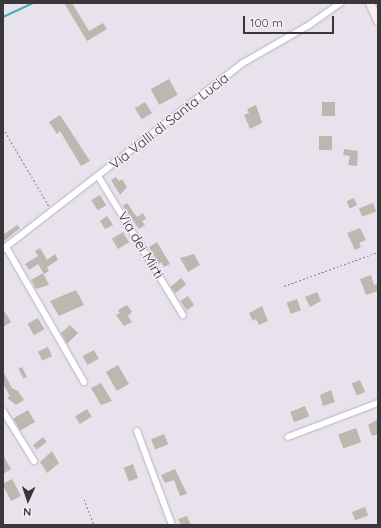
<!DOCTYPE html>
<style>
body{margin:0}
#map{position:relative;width:381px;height:528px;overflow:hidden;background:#e7e2ec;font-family:Quicksand,sans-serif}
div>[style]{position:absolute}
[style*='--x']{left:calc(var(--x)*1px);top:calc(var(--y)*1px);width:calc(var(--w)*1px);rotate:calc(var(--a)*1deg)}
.stream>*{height:2px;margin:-1px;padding:0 1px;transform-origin:1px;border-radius:1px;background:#3bb0be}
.building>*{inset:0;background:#beb7af;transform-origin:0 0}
.path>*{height:1px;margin-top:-0.5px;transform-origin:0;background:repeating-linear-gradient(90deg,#89868c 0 2px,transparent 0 4px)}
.roads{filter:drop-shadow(0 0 1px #b8b3bc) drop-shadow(0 0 1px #b8b3bc)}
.street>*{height:6px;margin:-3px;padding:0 3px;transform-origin:3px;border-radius:3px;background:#fff}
.secondary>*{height:8px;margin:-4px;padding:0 4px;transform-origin:4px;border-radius:4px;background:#fdecec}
span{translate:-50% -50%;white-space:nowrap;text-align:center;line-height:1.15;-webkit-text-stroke:3px #f4eff9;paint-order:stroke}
.street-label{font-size:14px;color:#39373b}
.frame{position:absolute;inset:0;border:4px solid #39373b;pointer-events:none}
.north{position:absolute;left:8px;top:480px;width:40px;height:40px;-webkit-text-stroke:3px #f4eff9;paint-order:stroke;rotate:183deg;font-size:11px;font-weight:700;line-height:16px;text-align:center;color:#39373b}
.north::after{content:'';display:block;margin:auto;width:14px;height:18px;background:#39373b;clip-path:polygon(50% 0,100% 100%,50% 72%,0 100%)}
.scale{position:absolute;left:243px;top:16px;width:91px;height:18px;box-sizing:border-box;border:2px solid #39373b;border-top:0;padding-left:5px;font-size:12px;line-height:14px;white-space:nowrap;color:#39373b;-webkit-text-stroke:3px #f4eff9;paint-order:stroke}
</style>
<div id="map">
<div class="stream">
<div style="--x:3;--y:17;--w:33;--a:-25"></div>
</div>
<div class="building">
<div style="clip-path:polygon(64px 3px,72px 3px,89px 31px,103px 23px,107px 29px,87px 41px)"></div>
<div style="left:169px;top:79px;width:18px;height:21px;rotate:61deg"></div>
<div style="left:145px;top:102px;width:13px;height:12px;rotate:58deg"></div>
<div style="left:322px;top:102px;width:13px;height:14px"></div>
<div style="clip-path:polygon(256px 105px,262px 123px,250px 129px,244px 115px,249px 113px,247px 109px)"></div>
<div style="clip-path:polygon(60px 115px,90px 161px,81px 166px,60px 131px,57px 134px,49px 122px)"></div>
<div style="left:319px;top:136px;width:13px;height:14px"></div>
<div style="clip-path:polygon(344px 149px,358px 151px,357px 166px,348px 165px,350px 156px,343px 155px)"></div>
<div style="clip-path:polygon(116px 177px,119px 181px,122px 179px,127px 187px,120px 195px,111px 180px)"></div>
<div style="left:100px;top:195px;width:12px;height:10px;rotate:59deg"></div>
<div style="left:354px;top:198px;width:8px;height:8px;rotate:67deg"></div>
<div style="clip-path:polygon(127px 203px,137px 217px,143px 213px,146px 219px,142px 221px,145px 225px,139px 229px,123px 206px)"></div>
<div style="left:373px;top:203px;width:9px;height:15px;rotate:69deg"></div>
<div style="clip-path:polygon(107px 216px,113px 225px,105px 229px,100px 221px)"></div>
<div style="clip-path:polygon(17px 225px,20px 228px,3px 242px,3px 235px)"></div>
<div style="clip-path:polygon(360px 228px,366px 240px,359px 243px,361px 247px,355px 250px,347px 233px)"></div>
<div style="left:123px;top:232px;width:12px;height:13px;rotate:59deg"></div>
<div style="clip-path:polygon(157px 242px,170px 264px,164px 267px,161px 262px,159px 264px,149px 247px)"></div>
<div style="clip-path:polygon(40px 248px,47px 260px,55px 254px,58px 260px,47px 267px,49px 271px,44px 274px,38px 264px,29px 270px,25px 264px,38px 256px,35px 251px)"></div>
<div style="clip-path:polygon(194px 254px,200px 265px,188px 272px,180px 258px)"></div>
<div style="clip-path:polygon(43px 273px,49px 285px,36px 289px,31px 280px)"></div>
<div style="clip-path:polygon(371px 275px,374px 285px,378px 284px,378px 291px,366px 295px,360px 279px)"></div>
<div style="left:181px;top:278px;width:8px;height:14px;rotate:50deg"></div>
<div style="clip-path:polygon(76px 290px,84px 305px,59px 316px,50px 301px)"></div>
<div style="clip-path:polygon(317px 292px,321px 301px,310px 307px,305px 297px)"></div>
<div style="left:188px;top:296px;width:11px;height:9px;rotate:56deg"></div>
<div style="left:297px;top:299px;width:12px;height:11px;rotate:70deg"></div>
<div style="clip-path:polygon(127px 305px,132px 312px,128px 316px,132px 322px,124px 326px,116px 315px,120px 313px,118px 310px)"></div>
<div style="clip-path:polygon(262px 306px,268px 321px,259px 325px,256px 319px,253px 321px,249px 313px)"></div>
<div style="clip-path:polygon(3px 309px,11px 322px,3px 327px)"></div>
<div style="left:38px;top:318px;width:13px;height:12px;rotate:61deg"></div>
<div style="clip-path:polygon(70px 325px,78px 333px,67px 344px,61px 333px)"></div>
<div style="left:48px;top:347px;width:10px;height:11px;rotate:66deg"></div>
<div style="left:94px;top:350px;width:10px;height:13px;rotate:61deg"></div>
<div style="left:118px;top:365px;width:22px;height:14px;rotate:60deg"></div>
<div style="left:22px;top:367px;width:11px;height:4px;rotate:63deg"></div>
<div style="clip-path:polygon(3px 371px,12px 388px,18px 391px,24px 400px,16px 405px,7px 398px,10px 396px,3px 384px)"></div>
<div style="left:360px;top:380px;width:13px;height:9px;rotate:67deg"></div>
<div style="clip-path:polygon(101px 383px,112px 401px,101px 405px,91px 388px)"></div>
<div style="clip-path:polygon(331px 390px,335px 402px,323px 406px,320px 395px)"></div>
<div style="left:305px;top:406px;width:11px;height:16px;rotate:68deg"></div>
<div style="left:87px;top:409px;width:9px;height:14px;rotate:58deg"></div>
<div style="left:28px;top:410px;width:14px;height:17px;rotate:60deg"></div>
<div style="clip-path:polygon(378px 419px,378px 434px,372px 436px,368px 425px)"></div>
<div style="left:356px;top:428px;width:15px;height:19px;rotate:70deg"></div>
<div style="left:164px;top:434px;width:11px;height:14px;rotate:68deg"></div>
<div style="left:43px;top:437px;width:6px;height:13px;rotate:51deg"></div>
<div style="clip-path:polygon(52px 451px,59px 463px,47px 473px,40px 462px)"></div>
<div style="clip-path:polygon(3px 455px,11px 469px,3px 474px)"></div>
<div style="left:133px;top:464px;width:15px;height:10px;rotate:70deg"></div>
<div style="clip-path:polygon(175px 469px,187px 494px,180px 496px,174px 480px,165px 483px,161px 475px)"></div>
<div style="left:12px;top:479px;width:19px;height:11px;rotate:62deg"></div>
<div style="left:365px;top:507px;width:9px;height:14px;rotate:69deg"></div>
<div style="clip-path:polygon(187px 516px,191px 525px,181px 525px,178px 519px)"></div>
</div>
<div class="path">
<div style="--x:3;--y:128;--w:91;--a:59.5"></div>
<div style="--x:284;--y:286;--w:100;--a:-19.9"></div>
<div style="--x:84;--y:499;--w:28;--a:69"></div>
</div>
<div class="roads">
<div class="street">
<div style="--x:98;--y:176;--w:163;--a:58.6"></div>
<div style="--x:6;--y:247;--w:156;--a:60"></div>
<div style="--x:3;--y:249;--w:304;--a:-37.8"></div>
<div style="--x:243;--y:63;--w:76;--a:-29.9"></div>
<div style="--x:309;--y:25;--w:39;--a:-35"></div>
<div style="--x:3;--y:411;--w:59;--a:58.2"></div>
<div style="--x:137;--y:431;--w:100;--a:69.6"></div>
<div style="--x:288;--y:437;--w:96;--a:-20.7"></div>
</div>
<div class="secondary">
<div style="--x:370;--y:3;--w:20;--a:66"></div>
</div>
</div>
<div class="street-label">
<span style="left:169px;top:121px;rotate:-38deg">Via Valli di Santa Lucia</span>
<span style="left:141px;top:245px;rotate:59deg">Via dei Mirti</span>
</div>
<div class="frame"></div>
<div class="north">N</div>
<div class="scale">100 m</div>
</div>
